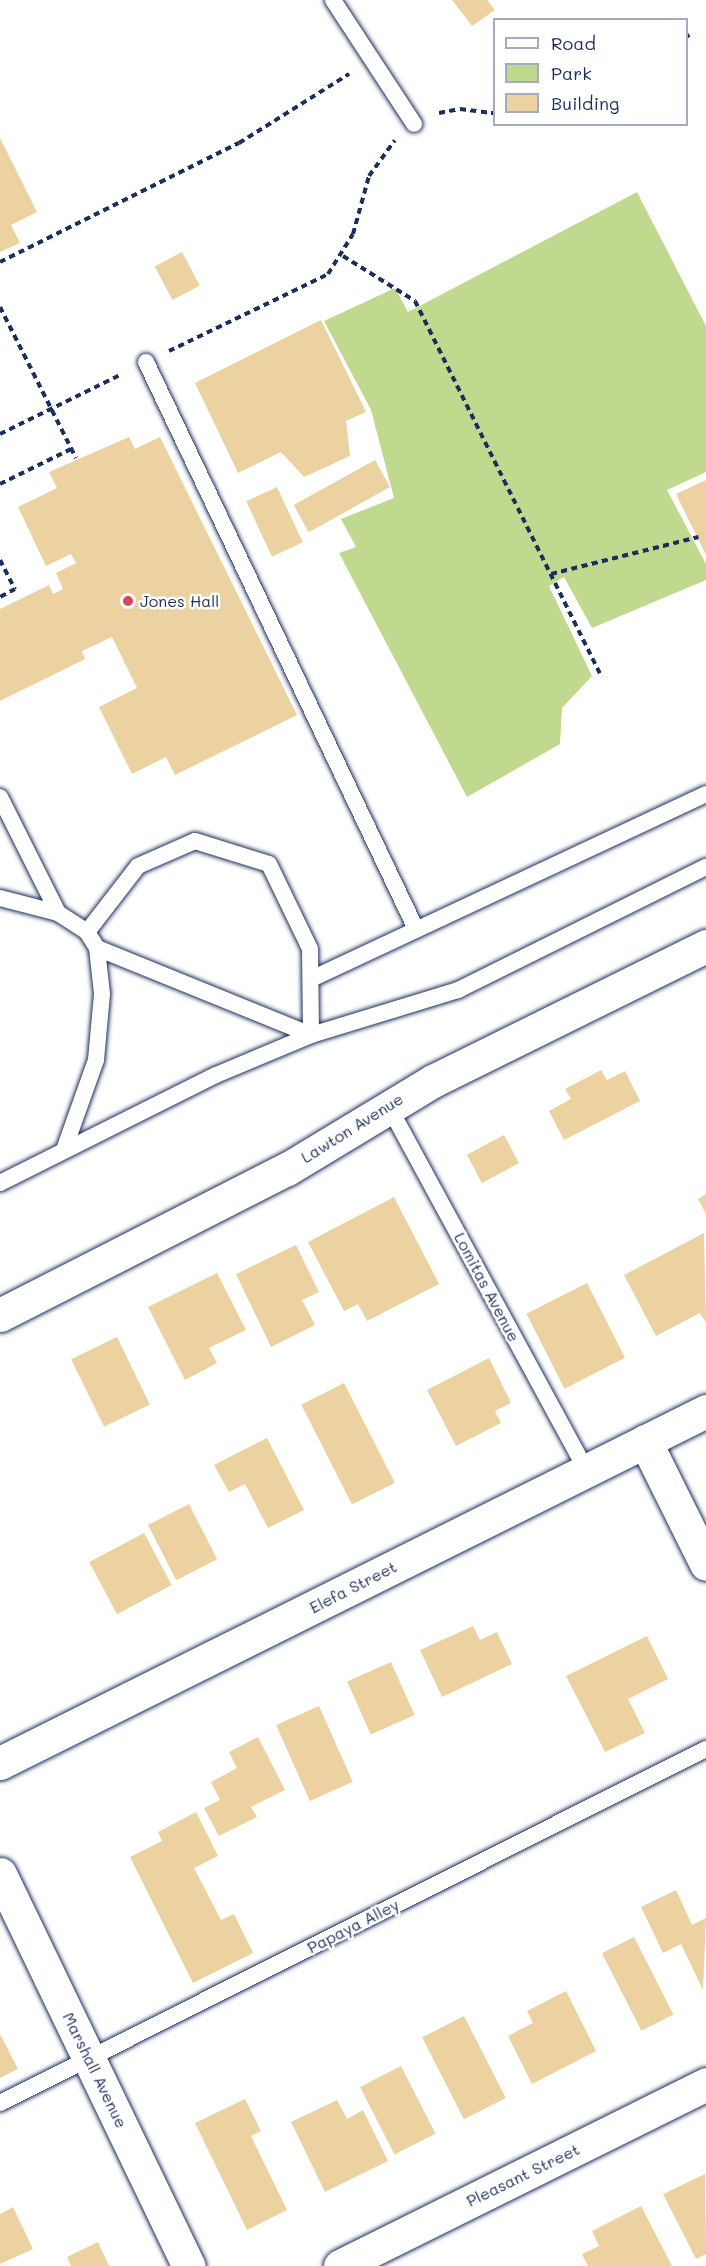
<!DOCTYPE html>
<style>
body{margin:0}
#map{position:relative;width:706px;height:2266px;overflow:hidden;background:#fff;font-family:Mali,sans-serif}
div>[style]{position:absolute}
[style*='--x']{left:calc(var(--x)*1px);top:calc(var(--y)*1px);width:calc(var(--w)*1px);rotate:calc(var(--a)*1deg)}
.green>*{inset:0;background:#c1d98f}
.building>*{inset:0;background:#ebd2a0;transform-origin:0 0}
.path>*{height:4px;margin-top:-2px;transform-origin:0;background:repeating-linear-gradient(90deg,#1b2f5e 0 6px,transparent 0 10.5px)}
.roads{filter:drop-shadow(0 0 2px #1b2f5e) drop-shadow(0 0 2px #1b2f5e)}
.service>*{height:16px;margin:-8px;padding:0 8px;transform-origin:8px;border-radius:8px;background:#fff}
.minor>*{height:33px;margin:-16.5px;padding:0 16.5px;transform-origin:16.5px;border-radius:16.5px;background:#fff}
.dots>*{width:16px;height:16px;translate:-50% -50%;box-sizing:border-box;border:3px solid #fff;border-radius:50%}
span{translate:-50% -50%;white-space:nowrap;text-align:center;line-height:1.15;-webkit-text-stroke:5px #fff;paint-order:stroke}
.poi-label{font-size:16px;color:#1b2f5e}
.left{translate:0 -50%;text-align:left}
.street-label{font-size:16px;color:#1b2f5e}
.legend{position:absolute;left:493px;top:18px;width:195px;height:108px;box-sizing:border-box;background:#fff;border:2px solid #a4acbf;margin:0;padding:8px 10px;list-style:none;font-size:18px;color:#1b2f5e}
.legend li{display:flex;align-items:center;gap:12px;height:30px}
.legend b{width:30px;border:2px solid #a4acbf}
</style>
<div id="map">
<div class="green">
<div style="clip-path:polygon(637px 192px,706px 326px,706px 472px,667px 490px,706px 564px,706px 580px,592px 628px,564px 577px,549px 586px,592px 676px,562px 708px,560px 744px,467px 797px,339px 553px,356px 547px,341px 519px,394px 498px,371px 410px,324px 321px,395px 288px,408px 312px)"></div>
</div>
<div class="building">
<div style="clip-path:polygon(452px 0,487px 0,495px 10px,472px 26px)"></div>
<div style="clip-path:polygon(0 138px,37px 212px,11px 225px,20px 243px,0 252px)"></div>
<div style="left:182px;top:252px;width:38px;height:31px;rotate:62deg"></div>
<div style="clip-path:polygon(321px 320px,366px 412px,346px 421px,350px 456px,304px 477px,281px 452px,238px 473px,195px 383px)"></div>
<div style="clip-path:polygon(129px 437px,135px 449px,160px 437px,297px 715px,175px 775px,166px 757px,132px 774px,99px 707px,137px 688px,112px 637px,82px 651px,85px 659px,0 701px,0 609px,49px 585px,53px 594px,63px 589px,56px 573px,76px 563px,71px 554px,46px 566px,18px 507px,57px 488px,49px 472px)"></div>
<div style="left:375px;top:460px;width:31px;height:93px;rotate:61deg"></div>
<div style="clip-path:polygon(706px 480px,706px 555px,676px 494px)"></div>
<div style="left:277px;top:487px;width:61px;height:34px;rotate:65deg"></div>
<div style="clip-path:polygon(601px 1070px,607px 1080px,625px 1071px,640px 1101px,564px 1140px,549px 1111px,571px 1099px,565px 1089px)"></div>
<div style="left:504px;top:1135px;width:32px;height:42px;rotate:62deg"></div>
<div style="clip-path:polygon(706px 1194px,706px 1214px,698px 1199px)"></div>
<div style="clip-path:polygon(394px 1197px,439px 1284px,367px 1321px,358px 1304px,344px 1311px,308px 1242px)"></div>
<div style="clip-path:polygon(704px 1233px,706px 1323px,700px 1313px,656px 1336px,624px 1275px)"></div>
<div style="clip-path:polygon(296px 1245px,319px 1292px,302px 1300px,315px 1325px,271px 1347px,236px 1274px)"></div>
<div style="clip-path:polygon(217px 1273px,246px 1330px,209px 1348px,217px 1363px,185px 1380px,148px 1307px)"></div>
<div style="left:587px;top:1283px;width:84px;height:68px;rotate:63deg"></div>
<div style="left:117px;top:1337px;width:75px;height:51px;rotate:64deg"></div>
<div style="clip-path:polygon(489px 1358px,511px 1403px,495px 1411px,501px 1423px,456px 1446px,427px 1390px)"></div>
<div style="left:344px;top:1383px;width:112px;height:48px;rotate:63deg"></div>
<div style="clip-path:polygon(267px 1438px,304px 1510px,268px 1528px,245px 1484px,229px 1492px,214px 1465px)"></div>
<div style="left:189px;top:1504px;width:62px;height:46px;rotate:63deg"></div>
<div style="left:144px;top:1533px;width:59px;height:62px;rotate:62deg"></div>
<div style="clip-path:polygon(473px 1626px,480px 1640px,497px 1632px,512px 1664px,442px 1697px,420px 1650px)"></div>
<div style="clip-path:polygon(647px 1636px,668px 1679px,628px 1699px,645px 1733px,605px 1752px,566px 1676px)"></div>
<div style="left:391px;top:1662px;width:58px;height:48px;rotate:66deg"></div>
<div style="left:319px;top:1706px;width:83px;height:47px;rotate:66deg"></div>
<div style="clip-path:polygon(258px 1737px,285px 1790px,251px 1807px,257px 1817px,219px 1836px,204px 1808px,220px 1800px,211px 1782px,237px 1768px,229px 1752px)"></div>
<div style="clip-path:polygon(196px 1812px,218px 1856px,194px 1868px,221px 1920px,234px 1914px,253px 1953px,193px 1983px,130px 1857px,162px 1841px,158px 1832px)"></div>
<div style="clip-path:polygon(676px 1890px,692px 1925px,706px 1918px,703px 1990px,681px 1944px,663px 1953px,641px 1907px)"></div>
<div style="left:634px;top:1937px;width:87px;height:36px;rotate:63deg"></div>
<div style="clip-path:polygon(566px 1991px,596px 2051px,532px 2084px,508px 2036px,533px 2023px,527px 2011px)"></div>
<div style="left:464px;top:2016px;width:92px;height:47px;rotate:63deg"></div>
<div style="clip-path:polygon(0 2034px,18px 2069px,0 2078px)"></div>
<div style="left:401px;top:2066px;width:76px;height:46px;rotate:63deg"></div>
<div style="clip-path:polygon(245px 2099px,261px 2131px,251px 2136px,287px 2210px,247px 2230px,195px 2123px)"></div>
<div style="clip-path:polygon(337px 2100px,347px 2119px,363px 2110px,388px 2161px,325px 2192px,291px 2122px)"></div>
<div style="clip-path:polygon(705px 2174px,706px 2254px,696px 2259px,663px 2194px)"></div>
<div style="clip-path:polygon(641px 2206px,672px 2266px,588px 2266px,582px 2254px,599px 2246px,592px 2231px)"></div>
<div style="clip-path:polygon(13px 2207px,33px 2249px,0 2264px,0 2214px)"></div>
<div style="clip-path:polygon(98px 2242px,109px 2266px,71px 2266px,67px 2257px)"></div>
</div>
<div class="path">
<div style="--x:686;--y:37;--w:4;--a:-34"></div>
<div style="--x:439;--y:113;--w:21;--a:-11"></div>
<div style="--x:460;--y:109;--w:34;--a:7"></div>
<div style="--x:343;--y:256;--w:85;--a:32"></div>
<div style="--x:415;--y:301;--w:420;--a:63.6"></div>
<div style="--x:0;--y:262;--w:267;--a:-26.5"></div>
<div style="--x:239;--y:143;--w:130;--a:-32.1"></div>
<div style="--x:0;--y:307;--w:169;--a:63.3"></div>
<div style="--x:169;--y:351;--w:177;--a:-25.8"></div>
<div style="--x:328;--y:274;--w:47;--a:-58"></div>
<div style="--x:353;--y:234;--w:60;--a:-74.6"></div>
<div style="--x:369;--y:176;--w:44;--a:-54.2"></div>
<div style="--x:0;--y:434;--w:136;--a:-26.2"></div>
<div style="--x:0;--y:484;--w:79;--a:-26.2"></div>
<div style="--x:0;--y:560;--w:33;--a:63"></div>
<div style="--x:15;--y:589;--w:17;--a:152"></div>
<div style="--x:551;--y:574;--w:152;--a:-14.1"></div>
</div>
<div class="roads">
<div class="service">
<div style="--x:333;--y:0;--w:148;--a:56.8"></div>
<div style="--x:146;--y:362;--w:628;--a:64.54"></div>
<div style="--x:0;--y:797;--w:130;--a:63.4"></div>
<div style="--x:0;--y:898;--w:60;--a:14.5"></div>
<div style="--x:58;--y:913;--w:35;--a:33"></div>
<div style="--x:87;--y:932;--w:19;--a:58"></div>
<div style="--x:97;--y:948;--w:46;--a:83.8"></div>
<div style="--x:102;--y:994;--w:66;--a:95.2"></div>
<div style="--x:96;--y:1060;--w:96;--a:109.6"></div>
<div style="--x:87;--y:932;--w:83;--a:-52.3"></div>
<div style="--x:138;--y:866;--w:62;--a:-23.7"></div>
<div style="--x:195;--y:841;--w:77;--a:17.3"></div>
<div style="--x:269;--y:864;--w:94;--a:64.2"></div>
<div style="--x:310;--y:949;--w:86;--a:89.3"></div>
<div style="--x:97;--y:948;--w:231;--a:22.1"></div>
<div style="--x:311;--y:979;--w:436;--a:-25.1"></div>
<div style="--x:388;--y:1105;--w:415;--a:61.5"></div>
<div style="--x:0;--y:1183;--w:241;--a:-26.6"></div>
<div style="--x:216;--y:1075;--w:103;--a:-22.8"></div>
<div style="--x:311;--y:1035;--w:154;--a:-17"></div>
<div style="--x:458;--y:990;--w:277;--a:-26.4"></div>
<div style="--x:0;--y:2103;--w:790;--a:-26.63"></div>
</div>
<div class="minor">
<div style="--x:0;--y:1315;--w:322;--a:-27"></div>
<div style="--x:287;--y:1169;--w:170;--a:-31.1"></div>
<div style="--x:433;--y:1081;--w:305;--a:-26.3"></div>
<div style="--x:645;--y:1441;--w:137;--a:63.6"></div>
<div style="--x:0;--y:1763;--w:789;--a:-26.5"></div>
<div style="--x:0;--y:1874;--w:435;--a:64.3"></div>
<div style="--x:340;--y:2266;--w:409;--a:-26.4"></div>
</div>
</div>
<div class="dots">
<div style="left:128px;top:601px;background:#d1495b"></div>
</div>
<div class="poi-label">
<span class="left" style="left:140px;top:601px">Jones Hall</span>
</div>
<div class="street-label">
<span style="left:352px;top:1128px;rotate:-32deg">Lawton Avenue</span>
<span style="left:487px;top:1287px;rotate:62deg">Lomitas Avenue</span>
<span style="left:353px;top:1587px;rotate:-27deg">Elefa Street</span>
<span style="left:353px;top:1926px;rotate:-27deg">Papaya Alley</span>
<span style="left:95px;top:2070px;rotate:64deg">Marshall Avenue</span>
<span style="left:523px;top:2175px;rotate:-26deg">Pleasant Street</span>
</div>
<ul class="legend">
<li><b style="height:8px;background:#fff"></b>Road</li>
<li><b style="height:16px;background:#c1d98f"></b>Park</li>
<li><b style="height:16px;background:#ebd2a0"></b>Building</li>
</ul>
</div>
